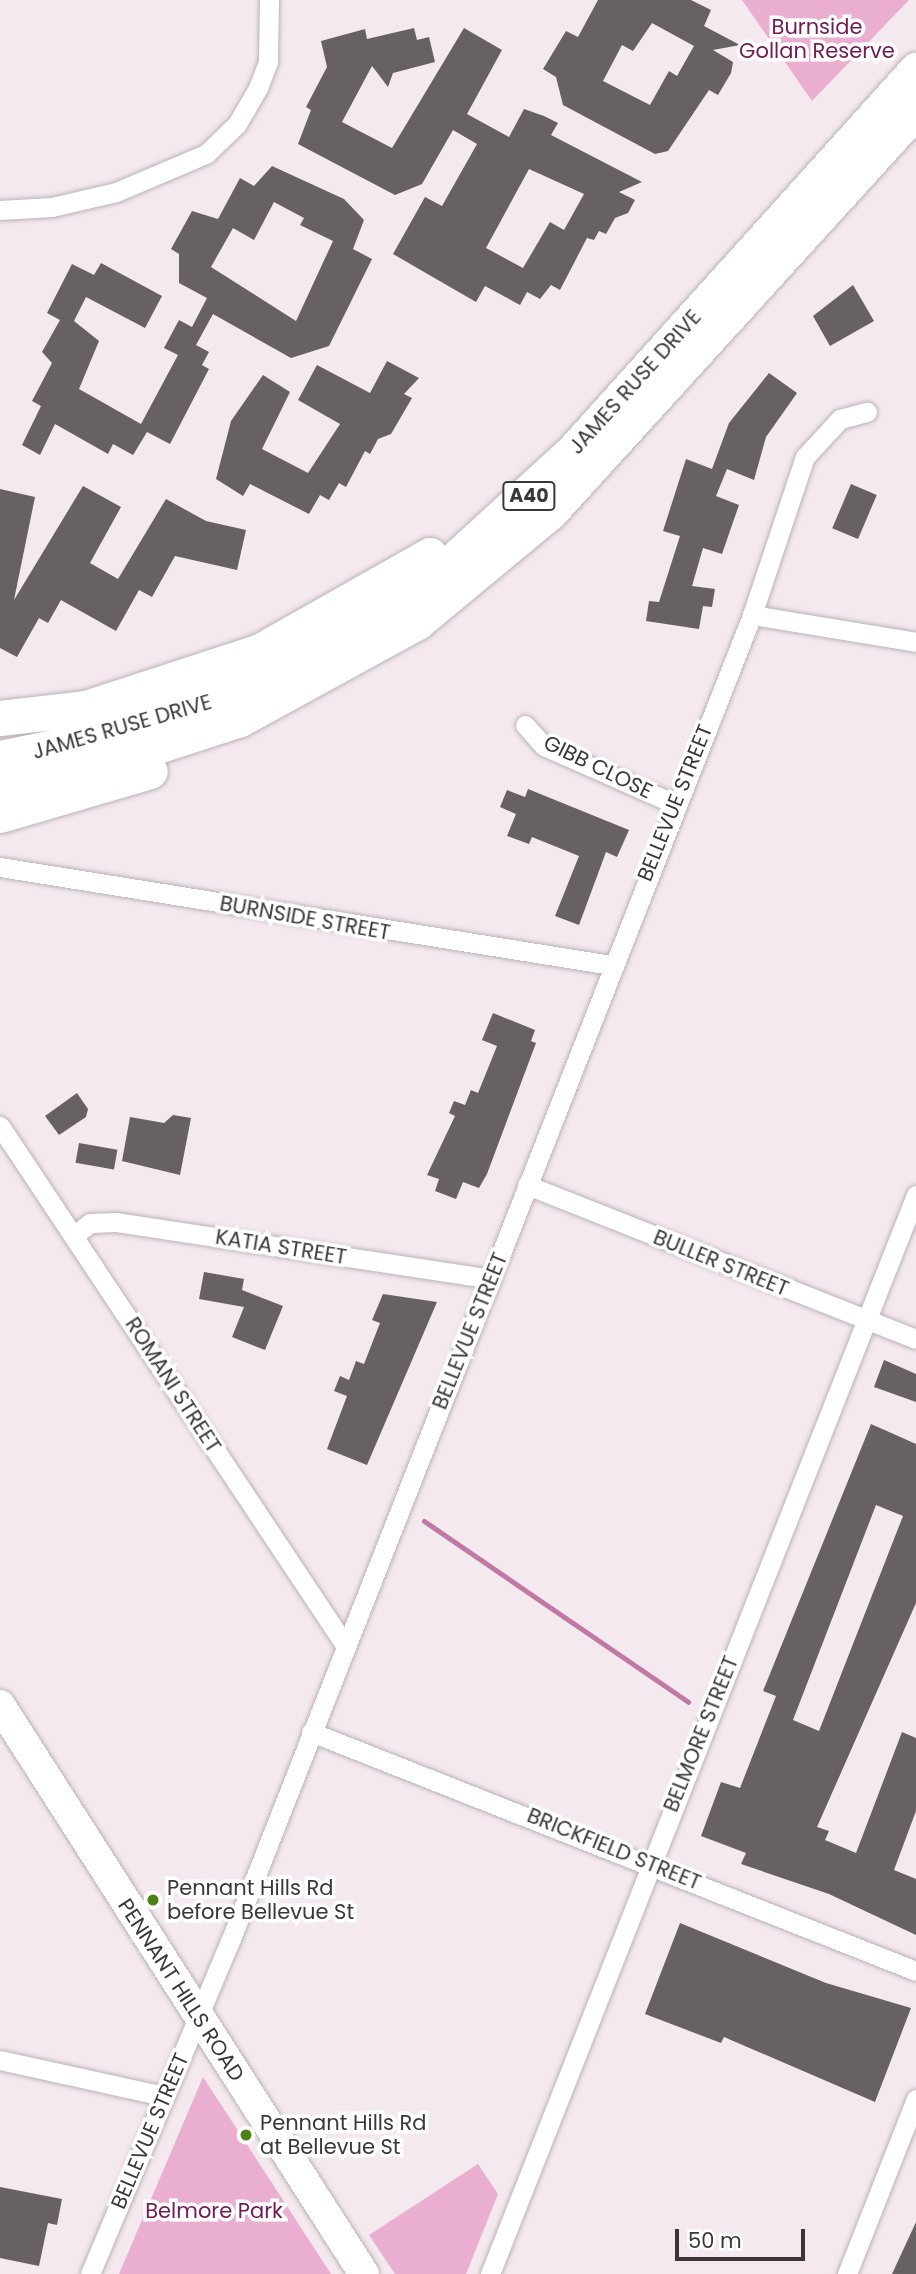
<!DOCTYPE html>
<style>
body{margin:0}
#map{position:relative;width:916px;height:2274px;overflow:hidden;background:#f3e9ee;font-family:Poppins,sans-serif}
div>[style]{position:absolute}
[style*='--x']{left:calc(var(--x)*1px);top:calc(var(--y)*1px);width:calc(var(--w)*1px);rotate:calc(var(--a)*1deg)}
.green>*{inset:0;background:#e9aed0}
.stream>*{height:5px;margin:-2.5px;padding:0 2.5px;transform-origin:2.5px;border-radius:2.5px;background:#c079a4}
.building>*{inset:0;background:#676064;transform-origin:0 0}
.roads{filter:drop-shadow(0 0 2px #bbb2b7) drop-shadow(0 0 2px #bbb2b7)}
.street>*{height:19px;margin:-9.5px;padding:0 9.5px;transform-origin:9.5px;border-radius:9.5px;background:#fff}
.primary>*{height:30px;margin:-15px;padding:0 15px;transform-origin:15px;border-radius:15px;background:#fff}
.highway>*{height:35px;margin:-17.5px;padding:0 17.5px;transform-origin:17.5px;border-radius:17.5px;background:#fff}
.dots>*{width:19px;height:19px;translate:-50% -50%;box-sizing:border-box;border:4px solid #fff;border-radius:50%}
span{translate:-50% -50%;white-space:nowrap;text-align:center;line-height:1.15;-webkit-text-stroke:7px #fff;paint-order:stroke}
.shield-label span{padding:2px 5px;background:#fff;border:2px solid;border-radius:5px;-webkit-text-stroke-width:0}
.shield-label{font-size:19px;color:#3b3739;font-weight:700}
.park-label{font-size:21px;color:#701b56}
.street-label{font-size:21px;color:#3b3739}
.poi-label{font-size:21px;color:#3b3739}
.left{translate:0 -50%;text-align:left}
.scale{position:absolute;left:675px;top:2229px;width:130px;height:32px;box-sizing:border-box;border:4px solid #3b3739;border-top:0;padding-left:9px;font-size:21px;line-height:24px;white-space:nowrap;color:#3b3739;-webkit-text-stroke:5px #fff;paint-order:stroke}
</style>
<div id="map">
<div class="green">
<div style="clip-path:polygon(742px 0,909px 0,812px 101px)"></div>
<div style="clip-path:polygon(203px 2077px,331px 2274px,119px 2274px)"></div>
<div style="clip-path:polygon(478px 2164px,498px 2194px,466px 2274px,395px 2274px,369px 2235px)"></div>
</div>
<div class="stream">
<div style="--x:424;--y:1521;--w:320;--a:34.4"></div>
</div>
<div class="building">
<div style="clip-path:polygon(evenodd,598px 0,691px 0,711px 10px,704px 26px,740px 45px,713px 50px,733px 62px,731px 73px,718px 95px,709px 90px,668px 151px,655px 154px,563px 105px,556px 77px,543px 69px,566px 31px,578px 37px,598px 0,652px 23px,694px 46px,677px 76px,669px 71px,650px 105px,603px 81px,622px 45px,633px 51px,652px 23px)"></div>
<div style="clip-path:polygon(evenodd,414px 28px,417px 40px,429px 37px,435px 62px,393px 73px,388px 87px,372px 66px,342px 122px,392px 148px,464px 28px,502px 50px,467px 114px,509px 137px,524px 109px,544px 116px,558px 123px,551px 135px,642px 182px,619px 192px,635px 200px,628px 213px,615px 218px,606px 234px,599px 231px,594px 240px,587px 238px,560px 290px,551px 285px,540px 299px,527px 292px,520px 305px,485px 286px,476px 302px,393px 254px,425px 197px,442px 206px,477px 144px,453px 130px,422px 184px,395px 195px,298px 144px,311px 110px,306px 107px,327px 67px,321px 41px,365px 29px,367px 39px,414px 28px,529px 169px,584px 194px,564px 230px,550px 222px,523px 268px,486px 248px,529px 169px)"></div>
<div style="clip-path:polygon(evenodd,272px 166px,344px 199px,364px 220px,353px 249px,372px 259px,329px 346px,291px 358px,213px 314px,196px 345px,209px 352px,202px 365px,209px 369px,170px 444px,147px 432px,133px 455px,113px 444px,108px 454px,55px 424px,40px 455px,22px 445px,41px 406px,32px 401px,52px 363px,42px 352px,60px 320px,47px 313px,72px 264px,94px 275px,101px 263px,162px 296px,145px 328px,86px 297px,74px 321px,99px 341px,79px 389px,141px 424px,178px 355px,164px 348px,179px 320px,192px 327px,207px 298px,179px 283px,179px 254px,171px 249px,192px 211px,218px 219px,240px 178px,254px 186px,272px 166px,274px 202px,304px 218px,300px 225px,333px 241px,296px 321px,211px 267px,233px 228px,254px 240px,274px 202px)"></div>
<div style="clip-path:polygon(853px 285px,874px 321px,830px 346px,813px 316px)"></div>
<div style="clip-path:polygon(387px 361px,419px 378px,404px 394px,412px 398px,391px 434px,378px 439px,370px 454px,365px 451px,346px 487px,339px 483px,329px 500px,320px 495px,309px 514px,250px 484px,243px 496px,216px 479px,231px 421px,263px 375px,290px 392px,262px 449px,308px 473px,340px 424px,298px 400px,317px 365px,370px 393px)"></div>
<div style="clip-path:polygon(769px 373px,797px 393px,766px 437px,754px 480px,727px 469px,716px 496px,739px 505px,722px 554px,703px 548px,692px 586px,715px 589px,712px 607px,703px 606px,699px 629px,646px 621px,649px 601px,659px 602px,680px 536px,663px 531px,686px 459px,712px 469px,729px 423px)"></div>
<div style="left:851px;top:484px;width:28px;height:48px;rotate:23deg"></div>
<div style="clip-path:polygon(83px 486px,121px 507px,90px 563px,118px 579px,166px 499px,206px 521px,246px 530px,237px 570px,175px 556px,152px 597px,139px 590px,116px 631px,61px 600px,48px 623px,39px 618px,17px 657px,0 648px,0 489px,35px 497px,14px 600px)"></div>
<div style="clip-path:polygon(528px 789px,629px 830px,617px 857px,606px 852px,579px 925px,555px 916px,579px 856px,532px 837px,529px 844px,507px 836px,516px 814px,500px 807px,507px 790px,525px 797px)"></div>
<div style="clip-path:polygon(493px 1013px,535px 1030px,531px 1041px,536px 1043px,487px 1174px,479px 1188px,463px 1182px,456px 1199px,435px 1191px,439px 1179px,427px 1175px,455px 1116px,449px 1113px,454px 1101px,465px 1105px,471px 1090px,478px 1093px,497px 1046px,482px 1040px)"></div>
<div style="clip-path:polygon(77px 1093px,88px 1109px,86px 1117px,59px 1135px,45px 1116px)"></div>
<div style="clip-path:polygon(173px 1115px,191px 1118px,180px 1175px,122px 1161px,130px 1117px,164px 1123px)"></div>
<div style="left:79px;top:1143px;width:39px;height:20px;rotate:10deg"></div>
<div style="clip-path:polygon(204px 1272px,244px 1279px,242px 1290px,283px 1306px,265px 1350px,232px 1337px,244px 1307px,199px 1299px)"></div>
<div style="clip-path:polygon(383px 1294px,437px 1302px,367px 1465px,327px 1449px,347px 1396px,334px 1391px,340px 1376px,349px 1380px,356px 1361px,364px 1364px,380px 1323px,372px 1320px)"></div>
<div style="clip-path:polygon(884px 1360px,916px 1374px,916px 1402px,874px 1387px)"></div>
<div style="clip-path:polygon(evenodd,871px 1424px,916px 1444px,916px 1603px,817px 1827px,829px 1831px,825px 1840px,856px 1853px,902px 1732px,916px 1738px,916px 1811px,894px 1870px,916px 1879px,916px 1935px,829px 1894px,741px 1864px,746px 1853px,701px 1836px,721px 1782px,740px 1788px,776px 1696px,763px 1691px,871px 1424px,876px 1505px,903px 1516px,819px 1731px,793px 1720px,876px 1505px)"></div>
<div style="clip-path:polygon(680px 1923px,826px 1983px,911px 2008px,875px 2102px,724px 2037px,721px 2043px,645px 2014px)"></div>
<div style="clip-path:polygon(0 2187px,62px 2199px,57px 2225px,48px 2223px,39px 2266px,0 2258px)"></div>
<div style="clip-path:polygon(916px 2222px,916px 2274px,892px 2274px)"></div>
</div>
<div class="roads">
<div class="street">
<div style="--x:0;--y:210;--w:52;--a:-3.3"></div>
<div style="--x:52;--y:207;--w:66;--a:-13.2"></div>
<div style="--x:116;--y:192;--w:98;--a:-22.9"></div>
<div style="--x:206;--y:154;--w:43;--a:-44.1"></div>
<div style="--x:237;--y:124;--w:42;--a:-59.7"></div>
<div style="--x:258;--y:88;--w:28;--a:-69"></div>
<div style="--x:268;--y:62;--w:62;--a:-89.1"></div>
<div style="--x:752;--y:615;--w:166;--a:9.3"></div>
<div style="--x:525;--y:725;--w:28;--a:48"></div>
<div style="--x:544;--y:746;--w:143;--a:23.9"></div>
<div style="--x:0;--y:867;--w:619;--a:9.11"></div>
<div style="--x:0;--y:1126;--w:623;--a:56.39"></div>
<div style="--x:527;--y:1185;--w:418;--a:21.6"></div>
<div style="--x:75;--y:1235;--w:19;--a:-39"></div>
<div style="--x:90;--y:1223;--w:26;--a:-2"></div>
<div style="--x:116;--y:1222;--w:379;--a:8.6"></div>
<div style="--x:311;--y:1732;--w:650;--a:21.56"></div>
<div style="--x:0;--y:2060;--w:168;--a:12.4"></div>
<div style="--x:90;--y:2274;--w:363;--a:-67.2"></div>
<div style="--x:231;--y:1939;--w:709;--a:-68.5"></div>
<div style="--x:491;--y:1279;--w:713;--a:-68.54"></div>
<div style="--x:752;--y:615;--w:167;--a:-71.5"></div>
<div style="--x:805;--y:457;--w:52;--a:-47.4"></div>
<div style="--x:840;--y:419;--w:28;--a:-15"></div>
<div style="--x:490;--y:2274;--w:1160;--a:-68.46"></div>
<div style="--x:847;--y:2274;--w:188;--a:-68.5"></div>
</div>
<div class="primary">
<div style="--x:0;--y:1705;--w:675;--a:57.39"></div>
</div>
<div class="highway">
<div style="--x:0;--y:718;--w:87;--a:-6.6"></div>
<div style="--x:86;--y:708;--w:183;--a:-18.1"></div>
<div style="--x:260;--y:651;--w:195;--a:-29.5"></div>
<div style="--x:0;--y:758;--w:90;--a:-11.6"></div>
<div style="--x:88;--y:740;--w:132;--a:-16.8"></div>
<div style="--x:214;--y:702;--w:130;--a:-25.6"></div>
<div style="--x:331;--y:646;--w:125;--a:-33.6"></div>
<div style="--x:435;--y:577;--w:187;--a:-42.4"></div>
<div style="--x:573;--y:451;--w:513;--a:-48"></div>
<div style="--x:3;--y:781;--w:116;--a:-10.9"></div>
<div style="--x:117;--y:759;--w:129;--a:-18"></div>
<div style="--x:240;--y:719;--w:202;--a:-28.7"></div>
<div style="--x:417;--y:622;--w:173;--a:-39.6"></div>
<div style="--x:550;--y:512;--w:544;--a:-47.68"></div>
<div style="--x:0;--y:815;--w:156;--a:-16.3"></div>
</div>
</div>
<div class="dots">
<div style="left:153px;top:1900px;background:#4d8117"></div>
<div style="left:246px;top:2135px;background:#4d8117"></div>
</div>
<div class="shield-label">
<span style="left:529px;top:496px">A40</span>
</div>
<div class="park-label">
<span style="left:817px;top:39px">Burnside<br>Gollan Reserve</span>
<span style="left:214px;top:2211px">Belmore Park</span>
</div>
<div class="street-label">
<span style="left:635px;top:382px;rotate:-48deg">JAMES RUSE DRIVE</span>
<span style="left:122px;top:727px;rotate:-16deg">JAMES RUSE DRIVE</span>
<span style="left:598px;top:767px;rotate:26deg">GIBB CLOSE</span>
<span style="left:675px;top:803px;rotate:-68deg">BELLEVUE STREET</span>
<span style="left:305px;top:918px;rotate:10deg">BURNSIDE STREET</span>
<span style="left:281px;top:1247px;rotate:9deg">KATIA STREET</span>
<span style="left:721px;top:1263px;rotate:22deg">BULLER STREET</span>
<span style="left:470px;top:1331px;rotate:-68deg">BELLEVUE STREET</span>
<span style="left:173px;top:1385px;rotate:57deg">ROMANI STREET</span>
<span style="left:701px;top:1734px;rotate:-68deg">BELMORE STREET</span>
<span style="left:614px;top:1849px;rotate:22deg">BRICKFIELD STREET</span>
<span style="left:181px;top:1990px;rotate:57deg">PENNANT HILLS ROAD</span>
<span style="left:150px;top:2131px;rotate:-67deg">BELLEVUE STREET</span>
</div>
<div class="poi-label">
<span class="left" style="left:167px;top:1900px">Pennant Hills Rd<br>before Bellevue St</span>
<span class="left" style="left:260px;top:2135px">Pennant Hills Rd<br>at Bellevue St</span>
</div>
<div class="scale">50 m</div>
</div>
